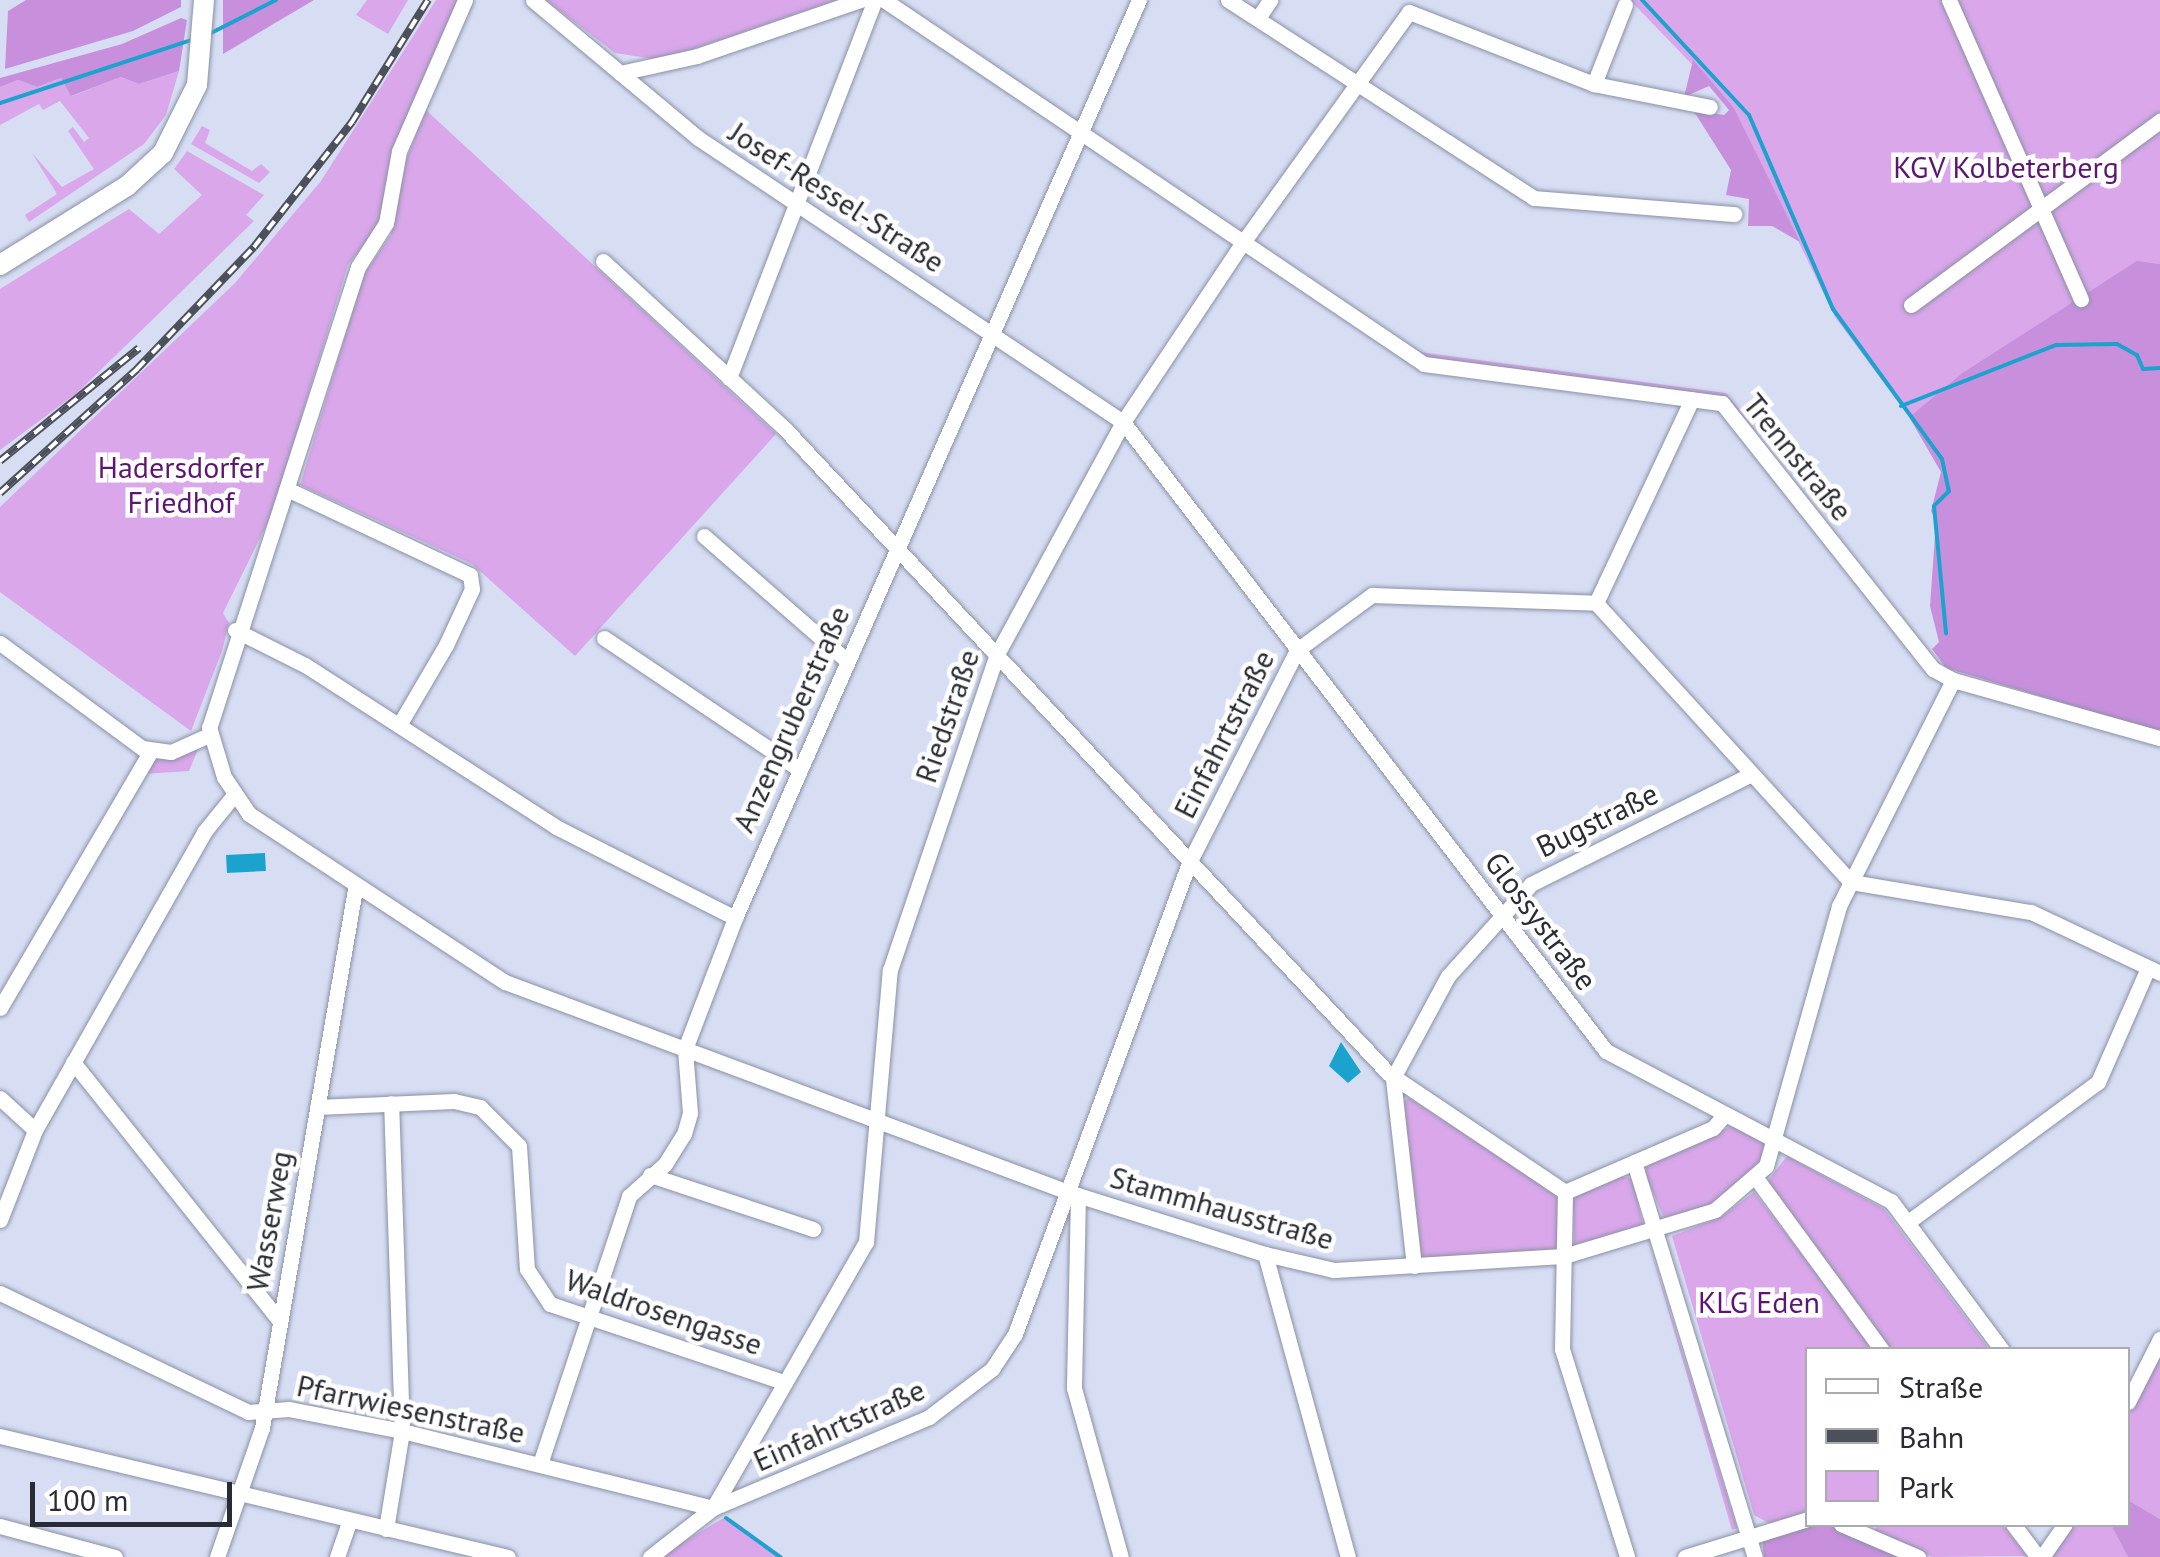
<!DOCTYPE html>
<meta charset="utf-8">
<style>
body{margin:0}
#map{position:relative;width:2160px;height:1557px;overflow:hidden;background:#d7def4;font-family:"PT Sans",sans-serif}
div>[style]{position:absolute}
[style*='--x']{left:calc(var(--x)*1px);top:calc(var(--y)*1px);width:calc(var(--w)*1px);rotate:calc(var(--a)*1deg)}
.green>*{inset:0;background:#d9a7ea}
.forest>*{inset:0;background:#c890dc}
.water>*{inset:0;background:#1ba3ce;transform-origin:0 0}
.stream>*{height:4px;margin:-2px;padding:0 2px;transform-origin:2px;border-radius:2px;background:#1ba3ce}
.roads{filter:drop-shadow(0 0 2px #8a91a5) drop-shadow(0 0 2px #8a91a5)}
.minor>*{height:15px;margin:-7.5px;padding:0 7.5px;transform-origin:7.5px;border-radius:7.5px;background:#fff}
.major>*{height:20px;margin:-10px;padding:0 10px;transform-origin:10px;border-radius:10px;background:#fff}
.rail>*{height:8px;margin-top:-4px;transform-origin:0;background:repeating-linear-gradient(90deg,#fff 0 11px,#4c505b 0 22px);box-sizing:border-box;border-block:2px solid #4c505b}
span{translate:-50% -50%;white-space:nowrap;text-align:center;line-height:1.15;-webkit-text-stroke:9px #fff;paint-order:stroke}
.park-label{font-size:30px;color:#5c1671}
.street-label{font-size:30px;color:#292c34}
.legend{position:absolute;left:1805px;top:1347px;width:325px;height:180px;box-sizing:border-box;background:#fff;border:2px solid #a9abae;margin:0;padding:12px 18px;list-style:none;font-size:30px;color:#292c34}
.legend li{display:flex;align-items:center;gap:20px;height:50px}
.legend b{width:50px;border:2px solid #a9abae}
.scale{position:absolute;left:30px;top:1482px;width:202px;height:45px;box-sizing:border-box;border:5px solid #292c34;border-top:0;padding-left:12px;font-size:30px;line-height:35px;white-space:nowrap;color:#292c34;-webkit-text-stroke:8px #fff;paint-order:stroke}
</style>
<div id="map">
<div class="green">
<div style="clip-path:polygon(367px 0,408px 0,388px 34px,356px 15px)"></div>
<div style="clip-path:polygon(436px 0,460px 0,377px 228px,348px 265px,271px 516px,223px 613px,229px 623px,222px 651px,191px 731px,0 592px,0 507px,235px 283px,321px 181px)"></div>
<div style="clip-path:polygon(546px 0,837px 0,661px 60px,615px 53px)"></div>
<div style="clip-path:polygon(1630px 0,2160px 0,2160px 264px,2137px 262px,1962px 373px,1909px 417px,1835px 317px,1734px 108px)"></div>
<div style="clip-path:polygon(179px 71px,166px 115px,144px 144px,29px 222px,25px 215px,57px 194px,32px 153px,62px 187px,94px 169px,68px 131px,73px 127px,84px 142px,89px 138px,60px 101px,43px 110px,39px 104px,0 125px,0 87px,18px 80px,39px 87px,61px 78px,72px 96px,121px 77px,139px 84px)"></div>
<div style="clip-path:polygon(426px 110px,776px 434px,575px 656px,472px 564px,300px 485px,364px 274px,391px 235px,406px 160px)"></div>
<div style="clip-path:polygon(202px 126px,210px 130px,205px 143px,252px 171px,261px 164px,270px 172px,259px 183px,191px 144px)"></div>
<div style="clip-path:polygon(187px 151px,264px 195px,246px 215px,254px 221px,77px 393px,0 450px,0 289px,129px 209px,159px 234px,202px 195px,174px 169px)"></div>
<div style="clip-path:polygon(1420px 352px,1726px 393px,1765px 441px,1728px 400px,1429px 359px)"></div>
<div style="clip-path:polygon(198px 749px,189px 771px,143px 774px,155px 760px)"></div>
<div style="clip-path:polygon(1409px 1098px,1557px 1194px,1559px 1245px,1552px 1252px,1421px 1259px,1401px 1103px)"></div>
<div style="clip-path:polygon(1732px 1126px,1767px 1144px,1763px 1160px,1719px 1202px,1664px 1218px,1645px 1174px,1647px 1164px)"></div>
<div style="clip-path:polygon(1787px 1156px,1884px 1209px,1989px 1349px,1890px 1349px,1767px 1182px)"></div>
<div style="clip-path:polygon(1618px 1175px,1633px 1179px,1643px 1226px,1574px 1245px,1573px 1198px)"></div>
<div style="clip-path:polygon(1754px 1192px,1875px 1349px,1808px 1350px,1807px 1513px,1769px 1523px,1754px 1515px,1672px 1236px,1721px 1217px)"></div>
<div style="clip-path:polygon(1648px 1241px,1737px 1528px,1732px 1530px)"></div>
<div style="clip-path:polygon(2159px 1352px,2160px 1352px,2160px 1519px,2128px 1500px,2128px 1412px)"></div>
<div style="clip-path:polygon(727px 1516px,784px 1557px,664px 1557px,678px 1545px)"></div>
<div style="clip-path:polygon(2073px 1524px,2111px 1525px,2128px 1557px,2051px 1557px)"></div>
<div style="clip-path:polygon(1879px 1525px,2003px 1525px,2027px 1556px,1932px 1557px,1873px 1531px)"></div>
</div>
<div class="forest">
<div style="clip-path:polygon(26px 0,181px 0,181px 7px,133px 31px,5px 69px,8px 11px)"></div>
<div style="clip-path:polygon(223px 0,314px 0,223px 54px)"></div>
<div style="clip-path:polygon(181px 18px,187px 20px,179px 71px,139px 84px,121px 77px,71px 96px,61px 78px,38px 87px,18px 80px,0 87px,0 78px,122px 44px)"></div>
<div style="clip-path:polygon(1693px 60px,1734px 108px,1800px 242px,1772px 226px,1748px 226px,1749px 199px,1726px 195px,1731px 170px,1693px 110px,1724px 115px,1729px 110px,1709px 86px,1684px 97px)"></div>
<div style="clip-path:polygon(2137px 261px,2160px 264px,2160px 732px,1946px 668px,1932px 649px,1939px 642px,1930px 606px,1936px 521px,1931px 511px,1941px 472px,1909px 417px,1962px 373px)"></div>
<div style="clip-path:polygon(2128px 1500px,2160px 1519px,2160px 1557px,2128px 1557px,2111px 1525px,2128px 1524px)"></div>
<div style="clip-path:polygon(1807px 1524px,1829px 1525px,1901px 1557px,1764px 1557px,1762px 1539px)"></div>
</div>
<div class="water">
<div style="left:265px;top:853px;width:18px;height:39px;rotate:87deg"></div>
<div style="clip-path:polygon(1341px 1042px,1361px 1072px,1348px 1083px,1329px 1066px)"></div>
</div>
<div class="stream">
<div style="--x:1642;--y:0;--w:157;--a:47.1"></div>
<div style="--x:1749;--y:115;--w:211;--a:66.6"></div>
<div style="--x:1833;--y:309;--w:185;--a:54"></div>
<div style="--x:1942;--y:459;--w:33;--a:78"></div>
<div style="--x:1949;--y:491;--w:21;--a:135"></div>
<div style="--x:1934;--y:506;--w:128;--a:84.6"></div>
<div style="--x:209;--y:34;--w:75;--a:-26.9"></div>
<div style="--x:0;--y:103;--w:205;--a:-18.2"></div>
<div style="--x:1901;--y:406;--w:167;--a:-21.5"></div>
<div style="--x:2056;--y:345;--w:61;--a:-0.9"></div>
<div style="--x:2117;--y:344;--w:23;--a:29"></div>
<div style="--x:2137;--y:355;--w:15;--a:67"></div>
<div style="--x:2143;--y:369;--w:17;--a:-3"></div>
<div style="--x:726;--y:1518;--w:67;--a:35.8"></div>
</div>
<div class="roads">
<div class="minor">
<div style="--x:465;--y:0;--w:165;--a:113.6"></div>
<div style="--x:399;--y:151;--w:73;--a:100.2"></div>
<div style="--x:386;--y:223;--w:52;--a:122.5"></div>
<div style="--x:358;--y:267;--w:484;--a:107.9"></div>
<div style="--x:209;--y:727;--w:52;--a:73.3"></div>
<div style="--x:224;--y:777;--w:45;--a:56"></div>
<div style="--x:249;--y:814;--w:306;--a:33.3"></div>
<div style="--x:505;--y:982;--w:601;--a:20.46"></div>
<div style="--x:1068;--y:1192;--w:207;--a:17.5"></div>
<div style="--x:1265;--y:1254;--w:71;--a:13.1"></div>
<div style="--x:1334;--y:1270;--w:230;--a:-3.5"></div>
<div style="--x:1564;--y:1256;--w:158;--a:-16.9"></div>
<div style="--x:1715;--y:1210;--w:67;--a:-40.8"></div>
<div style="--x:1766;--y:1166;--w:270;--a:-74.3"></div>
<div style="--x:1839;--y:906;--w:253;--a:-63.2"></div>
<div style="--x:533;--y:0;--w:215;--a:39.9"></div>
<div style="--x:698;--y:138;--w:511;--a:33.75"></div>
<div style="--x:1123;--y:422;--w:793;--a:52.48"></div>
<div style="--x:1606;--y:1051;--w:322;--a:27.8"></div>
<div style="--x:1891;--y:1201;--w:186;--a:53.3"></div>
<div style="--x:884;--y:0;--w:651;--a:33.98"></div>
<div style="--x:1424;--y:364;--w:301;--a:7.5"></div>
<div style="--x:1722;--y:403;--w:340;--a:51.6"></div>
<div style="--x:1933;--y:669;--w:23;--a:29"></div>
<div style="--x:1953;--y:680;--w:215;--a:15.7"></div>
<div style="--x:1228;--y:0;--w:364;--a:32.9"></div>
<div style="--x:1534;--y:198;--w:201;--a:4.6"></div>
<div style="--x:1949;--y:0;--w:327;--a:66.2"></div>
<div style="--x:1258;--y:18;--w:22;--a:-56"></div>
<div style="--x:620;--y:73;--w:79;--a:-12.4"></div>
<div style="--x:697;--y:56;--w:173;--a:-18.9"></div>
<div style="--x:1594;--y:84;--w:85;--a:-68.6"></div>
<div style="--x:603;--y:261;--w:248;--a:42.7"></div>
<div style="--x:785;--y:429;--w:882;--a:46.88"></div>
<div style="--x:1388;--y:1073;--w:213;--a:33.9"></div>
<div style="--x:1911;--y:305;--w:310;--a:-36.5"></div>
<div style="--x:729;--y:378;--w:405;--a:-68.9"></div>
<div style="--x:289;--y:490;--w:200;--a:25.2"></div>
<div style="--x:470;--y:575;--w:14;--a:82"></div>
<div style="--x:472;--y:589;--w:62;--a:114.9"></div>
<div style="--x:446;--y:645;--w:93;--a:120.4"></div>
<div style="--x:704;--y:536;--w:189;--a:41.1"></div>
<div style="--x:1596;--y:603;--w:225;--a:-64.8"></div>
<div style="--x:235;--y:630;--w:78;--a:26.6"></div>
<div style="--x:305;--y:665;--w:299;--a:32.8"></div>
<div style="--x:556;--y:827;--w:201;--a:26.9"></div>
<div style="--x:604;--y:638;--w:235;--a:33.9"></div>
<div style="--x:0;--y:643;--w:177;--a:36.5"></div>
<div style="--x:142;--y:748;--w:29;--a:8"></div>
<div style="--x:171;--y:752;--w:42;--a:-24.1"></div>
<div style="--x:0;--y:1008;--w:297;--a:-59.6"></div>
<div style="--x:73;--y:1062;--w:332;--a:51.4"></div>
<div style="--x:0;--y:1098;--w:47;--a:42.4"></div>
<div style="--x:317;--y:1107;--w:137;--a:-2.5"></div>
<div style="--x:454;--y:1101;--w:27;--a:13"></div>
<div style="--x:480;--y:1107;--w:55;--a:45"></div>
<div style="--x:519;--y:1146;--w:123;--a:86.3"></div>
<div style="--x:527;--y:1269;--w:42;--a:56.7"></div>
<div style="--x:550;--y:1304;--w:246;--a:18.5"></div>
<div style="--x:1634;--y:1162;--w:413;--a:73"></div>
<div style="--x:650;--y:1175;--w:172;--a:18.3"></div>
<div style="--x:1756;--y:1178;--w:213;--a:53.8"></div>
<div style="--x:1565;--y:1192;--w:157;--a:91.1"></div>
<div style="--x:1562;--y:1349;--w:218;--a:72.6"></div>
<div style="--x:1565;--y:1192;--w:161;--a:-23.4"></div>
<div style="--x:1713;--y:1128;--w:18;--a:-49"></div>
<div style="--x:1078;--y:1195;--w:193;--a:91.2"></div>
<div style="--x:1074;--y:1388;--w:175;--a:74.5"></div>
<div style="--x:0;--y:1220;--w:97;--a:-68.7"></div>
<div style="--x:35;--y:1130;--w:343;--a:-60.4"></div>
<div style="--x:204;--y:832;--w:48;--a:-51"></div>
<div style="--x:1908;--y:1222;--w:236;--a:-36.4"></div>
<div style="--x:2098;--y:1082;--w:124;--a:-66.3"></div>
<div style="--x:1265;--y:1254;--w:314;--a:74.7"></div>
<div style="--x:1414;--y:1266;--w:189;--a:-96.4"></div>
<div style="--x:1393;--y:1078;--w:116;--a:-61.7"></div>
<div style="--x:1448;--y:976;--w:124;--a:-47.9"></div>
<div style="--x:1531;--y:884;--w:245;--a:-26.5"></div>
<div style="--x:0;--y:1293;--w:275;--a:25.6"></div>
<div style="--x:248;--y:1412;--w:41;--a:-4.2"></div>
<div style="--x:289;--y:1409;--w:115;--a:11"></div>
<div style="--x:402;--y:1431;--w:320;--a:13.9"></div>
<div style="--x:2128;--y:1402;--w:71;--a:-63.1"></div>
<div style="--x:0;--y:1436;--w:522;--a:13.4"></div>
<div style="--x:540;--y:1464;--w:282;--a:-71.6"></div>
<div style="--x:629;--y:1196;--w:48;--a:-41.6"></div>
<div style="--x:665;--y:1164;--w:36;--a:-58"></div>
<div style="--x:684;--y:1134;--w:22;--a:-74"></div>
<div style="--x:690;--y:1113;--w:64;--a:-94.5"></div>
<div style="--x:685;--y:1049;--w:140;--a:-69.1"></div>
<div style="--x:735;--y:918;--w:1003;--a:-66.25"></div>
<div style="--x:713;--y:1508;--w:307;--a:-60.1"></div>
<div style="--x:866;--y:1242;--w:273;--a:-85"></div>
<div style="--x:890;--y:970;--w:331;--a:-71.3"></div>
<div style="--x:996;--y:656;--w:266;--a:-61.5"></div>
<div style="--x:1123;--y:422;--w:213;--a:-56.3"></div>
<div style="--x:1241;--y:245;--w:287;--a:-54.2"></div>
<div style="--x:1409;--y:12;--w:199;--a:21.3"></div>
<div style="--x:1594;--y:84;--w:118;--a:11.2"></div>
<div style="--x:1841;--y:1524;--w:84;--a:23.2"></div>
<div style="--x:2013;--y:1524;--w:41;--a:52.9"></div>
<div style="--x:0;--y:1526;--w:119;--a:15.1"></div>
<div style="--x:386;--y:1529;--w:99;--a:-80.7"></div>
<div style="--x:402;--y:1431;--w:328;--a:-91.9"></div>
<div style="--x:217;--y:1557;--w:137;--a:-70.8"></div>
<div style="--x:262;--y:1428;--w:547;--a:-80.21"></div>
<div style="--x:337;--y:1557;--w:37;--a:-71"></div>
<div style="--x:650;--y:1557;--w:80;--a:-37.9"></div>
<div style="--x:713;--y:1508;--w:234;--a:-22.8"></div>
<div style="--x:929;--y:1417;--w:79;--a:-37.3"></div>
<div style="--x:992;--y:1369;--w:42;--a:-56.7"></div>
<div style="--x:1015;--y:1334;--w:502;--a:-69.72"></div>
<div style="--x:1189;--y:863;--w:239;--a:-63.1"></div>
<div style="--x:1297;--y:650;--w:93;--a:-36.3"></div>
<div style="--x:1372;--y:595;--w:224;--a:2"></div>
<div style="--x:1596;--y:603;--w:378;--a:47.6"></div>
<div style="--x:1851;--y:882;--w:182;--a:9.5"></div>
<div style="--x:2031;--y:912;--w:143;--a:25.3"></div>
<div style="--x:1685;--y:1557;--w:129;--a:-17.2"></div>
<div style="--x:2042;--y:1557;--w:40;--a:-55.1"></div>
</div>
<div class="major">
<div style="--x:0;--y:265;--w:150;--a:-31.9"></div>
<div style="--x:127;--y:186;--w:49;--a:-42.5"></div>
<div style="--x:163;--y:153;--w:76;--a:-63.4"></div>
<div style="--x:197;--y:85;--w:85;--a:-85.3"></div>
</div>
</div>
<div class="rail">
<div style="--x:0;--y:461;--w:179;--a:-39.1"></div>
<div style="--x:0;--y:493;--w:185;--a:-42.1"></div>
<div style="--x:137;--y:369;--w:169;--a:-46.2"></div>
<div style="--x:254;--y:247;--w:159;--a:-51.9"></div>
<div style="--x:352;--y:122;--w:144;--a:-58.1"></div>
</div>
<div class="park-label">
<span style="left:2006px;top:167px">KGV Kolbeterberg</span>
<span style="left:181px;top:484px">Hadersdorfer<br>Friedhof</span>
<span style="left:1759px;top:1302px">KLG Eden</span>
</div>
<div class="street-label">
<span style="left:837px;top:197px;rotate:33deg">Josef-Ressel-Straße</span>
<span style="left:1798px;top:457px;rotate:51deg">Trennstraße</span>
<span style="left:947px;top:716px;rotate:-71deg">Riedstraße</span>
<span style="left:791px;top:719px;rotate:-66deg">Anzengruberstraße</span>
<span style="left:1224px;top:734px;rotate:-63deg">Einfahrtstraße</span>
<span style="left:1597px;top:820px;rotate:-26deg">Bugstraße</span>
<span style="left:1541px;top:921px;rotate:53deg">Glossystraße</span>
<span style="left:1222px;top:1208px;rotate:16deg">Stammhausstraße</span>
<span style="left:269px;top:1221px;rotate:-80deg">Wasserweg</span>
<span style="left:664px;top:1312px;rotate:19deg">Waldrosengasse</span>
<span style="left:411px;top:1409px;rotate:12deg">Pfarrwiesenstraße</span>
<span style="left:839px;top:1425px;rotate:-24deg">Einfahrtstraße</span>
</div>
<ul class="legend">
<li><b style="height:12px;background:#fff"></b>Straße</li>
<li><b style="height:12px;background:#4c505b"></b>Bahn</li>
<li><b style="height:28px;background:#d9a7ea"></b>Park</li>
</ul>
<div class="scale">100 m</div>
</div>
